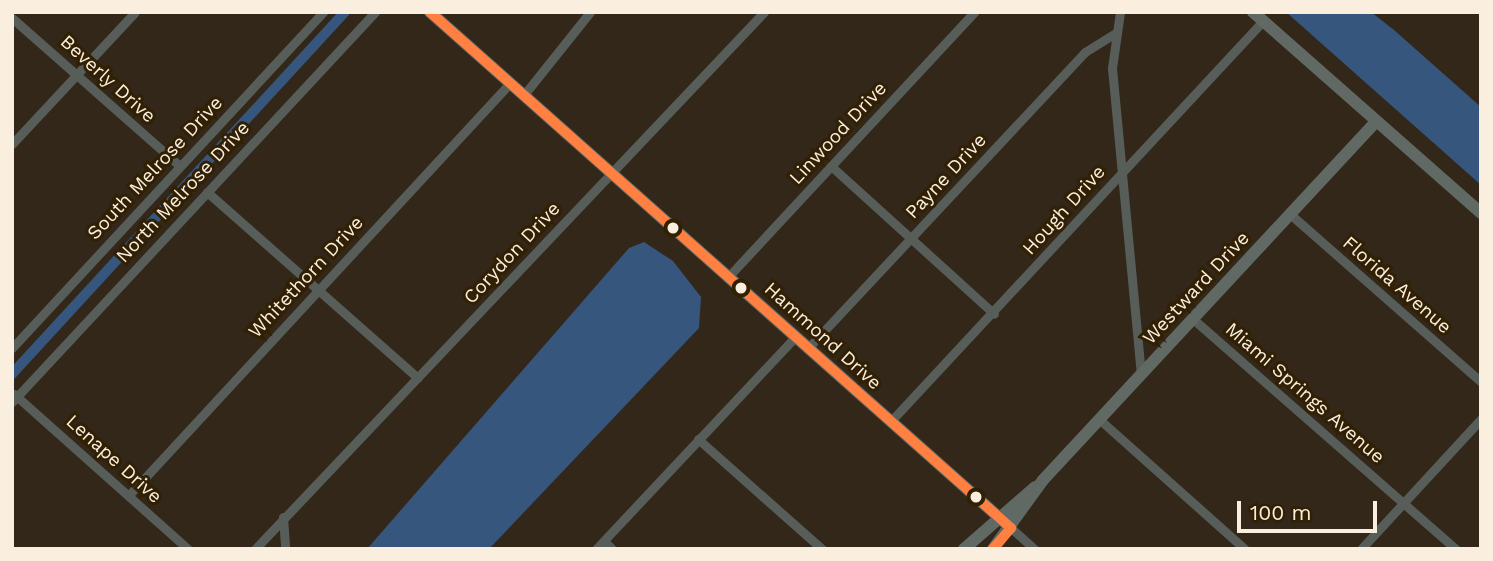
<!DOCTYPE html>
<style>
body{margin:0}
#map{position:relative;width:1493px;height:561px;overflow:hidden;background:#322718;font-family:"Work Sans",sans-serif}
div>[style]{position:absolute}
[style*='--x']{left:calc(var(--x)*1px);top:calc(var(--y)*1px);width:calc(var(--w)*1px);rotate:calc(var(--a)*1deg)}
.water>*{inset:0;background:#36567e}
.canal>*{height:10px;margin:-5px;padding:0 5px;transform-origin:5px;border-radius:5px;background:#36567e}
.street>*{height:9px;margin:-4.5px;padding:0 4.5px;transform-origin:4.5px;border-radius:4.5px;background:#575e59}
.secondary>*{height:12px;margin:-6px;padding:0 6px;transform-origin:6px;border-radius:6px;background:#606964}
.bus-1>*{height:10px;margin:-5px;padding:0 5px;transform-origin:5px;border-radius:5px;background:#ff8040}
.dots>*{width:19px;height:19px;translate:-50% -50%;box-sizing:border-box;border:4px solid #312003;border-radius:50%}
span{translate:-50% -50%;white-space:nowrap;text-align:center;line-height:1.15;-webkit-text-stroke:6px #312003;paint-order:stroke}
.street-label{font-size:19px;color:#faeede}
.frame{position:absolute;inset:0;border:14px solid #faeede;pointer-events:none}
.scale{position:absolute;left:1237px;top:501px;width:140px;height:32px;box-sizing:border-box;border:4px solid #faeede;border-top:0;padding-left:9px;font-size:21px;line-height:24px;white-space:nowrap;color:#faeede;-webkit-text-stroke:5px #312003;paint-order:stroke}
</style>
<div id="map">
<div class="water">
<div style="clip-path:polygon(1286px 12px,1371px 12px,1394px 30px,1481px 107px,1481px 185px)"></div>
<div style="clip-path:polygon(644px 242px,673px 261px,701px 297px,699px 328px,489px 549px,367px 549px,629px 248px)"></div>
</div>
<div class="canal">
<div style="--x:12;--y:374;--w:492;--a:-47.4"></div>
</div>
<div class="street">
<div style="--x:1120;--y:12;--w:57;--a:98.1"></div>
<div style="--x:1112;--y:68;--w:308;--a:84.6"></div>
<div style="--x:12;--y:18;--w:224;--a:41.4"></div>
<div style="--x:523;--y:96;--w:107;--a:-51.4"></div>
<div style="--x:12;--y:144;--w:180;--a:-47"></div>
<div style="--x:831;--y:166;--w:220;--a:42.2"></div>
<div style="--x:207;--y:192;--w:281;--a:41.4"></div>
<div style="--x:1290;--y:214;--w:254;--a:41.3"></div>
<div style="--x:728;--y:277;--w:362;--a:-47.1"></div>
<div style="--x:1193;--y:319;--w:349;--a:41.2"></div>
<div style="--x:12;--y:348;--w:458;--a:-47.2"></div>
<div style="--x:808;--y:348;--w:405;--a:-46.9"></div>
<div style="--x:1085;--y:52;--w:34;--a:-32"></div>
<div style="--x:14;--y:394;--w:233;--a:41.7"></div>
<div style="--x:12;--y:402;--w:533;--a:-47.05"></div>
<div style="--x:1100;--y:420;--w:194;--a:41.7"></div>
<div style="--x:891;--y:421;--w:546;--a:-47.08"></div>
<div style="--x:698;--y:439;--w:166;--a:41.6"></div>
<div style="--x:129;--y:495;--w:560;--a:-47.24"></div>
<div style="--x:283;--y:517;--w:32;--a:86"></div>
<div style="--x:1011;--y:528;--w:31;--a:42"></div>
<div style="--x:604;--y:541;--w:11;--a:45"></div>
<div style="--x:255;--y:549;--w:740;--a:-46.53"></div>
<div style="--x:596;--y:549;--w:291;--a:-46.8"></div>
<div style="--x:1361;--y:549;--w:177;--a:-47.3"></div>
</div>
<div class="secondary">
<div style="--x:430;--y:12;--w:777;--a:41.61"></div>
<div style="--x:1253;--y:12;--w:304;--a:41.4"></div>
<div style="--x:964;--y:549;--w:94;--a:-41.1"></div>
<div style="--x:993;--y:549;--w:85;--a:-54.1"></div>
<div style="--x:1043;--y:480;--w:489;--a:-47.1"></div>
</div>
<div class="bus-1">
<div style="--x:430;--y:12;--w:777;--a:41.61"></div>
<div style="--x:1011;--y:528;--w:28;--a:131"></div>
</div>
<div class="dots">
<div style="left:673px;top:228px;background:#faeede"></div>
<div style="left:741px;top:288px;background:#faeede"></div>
<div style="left:976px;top:497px;background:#faeede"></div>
</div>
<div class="street-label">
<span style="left:108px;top:79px;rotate:42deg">Beverly Drive</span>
<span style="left:838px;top:133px;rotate:-47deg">Linwood Drive</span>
<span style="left:155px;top:168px;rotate:-47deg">South Melrose Drive</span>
<span style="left:946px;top:176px;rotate:-47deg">Payne Drive</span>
<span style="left:183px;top:192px;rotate:-47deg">North Melrose Drive</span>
<span style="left:1064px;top:210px;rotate:-48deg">Hough Drive</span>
<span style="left:512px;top:253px;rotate:-47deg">Corydon Drive</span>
<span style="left:306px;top:277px;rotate:-47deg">Whitethorn Drive</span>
<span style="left:1397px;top:285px;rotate:41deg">Florida Avenue</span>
<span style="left:1196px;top:288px;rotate:-47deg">Westward Drive</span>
<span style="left:823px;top:336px;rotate:42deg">Hammond Drive</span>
<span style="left:1305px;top:393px;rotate:41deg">Miami Springs Avenue</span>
<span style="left:114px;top:459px;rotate:42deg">Lenape Drive</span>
</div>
<div class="frame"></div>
<div class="scale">100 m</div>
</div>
